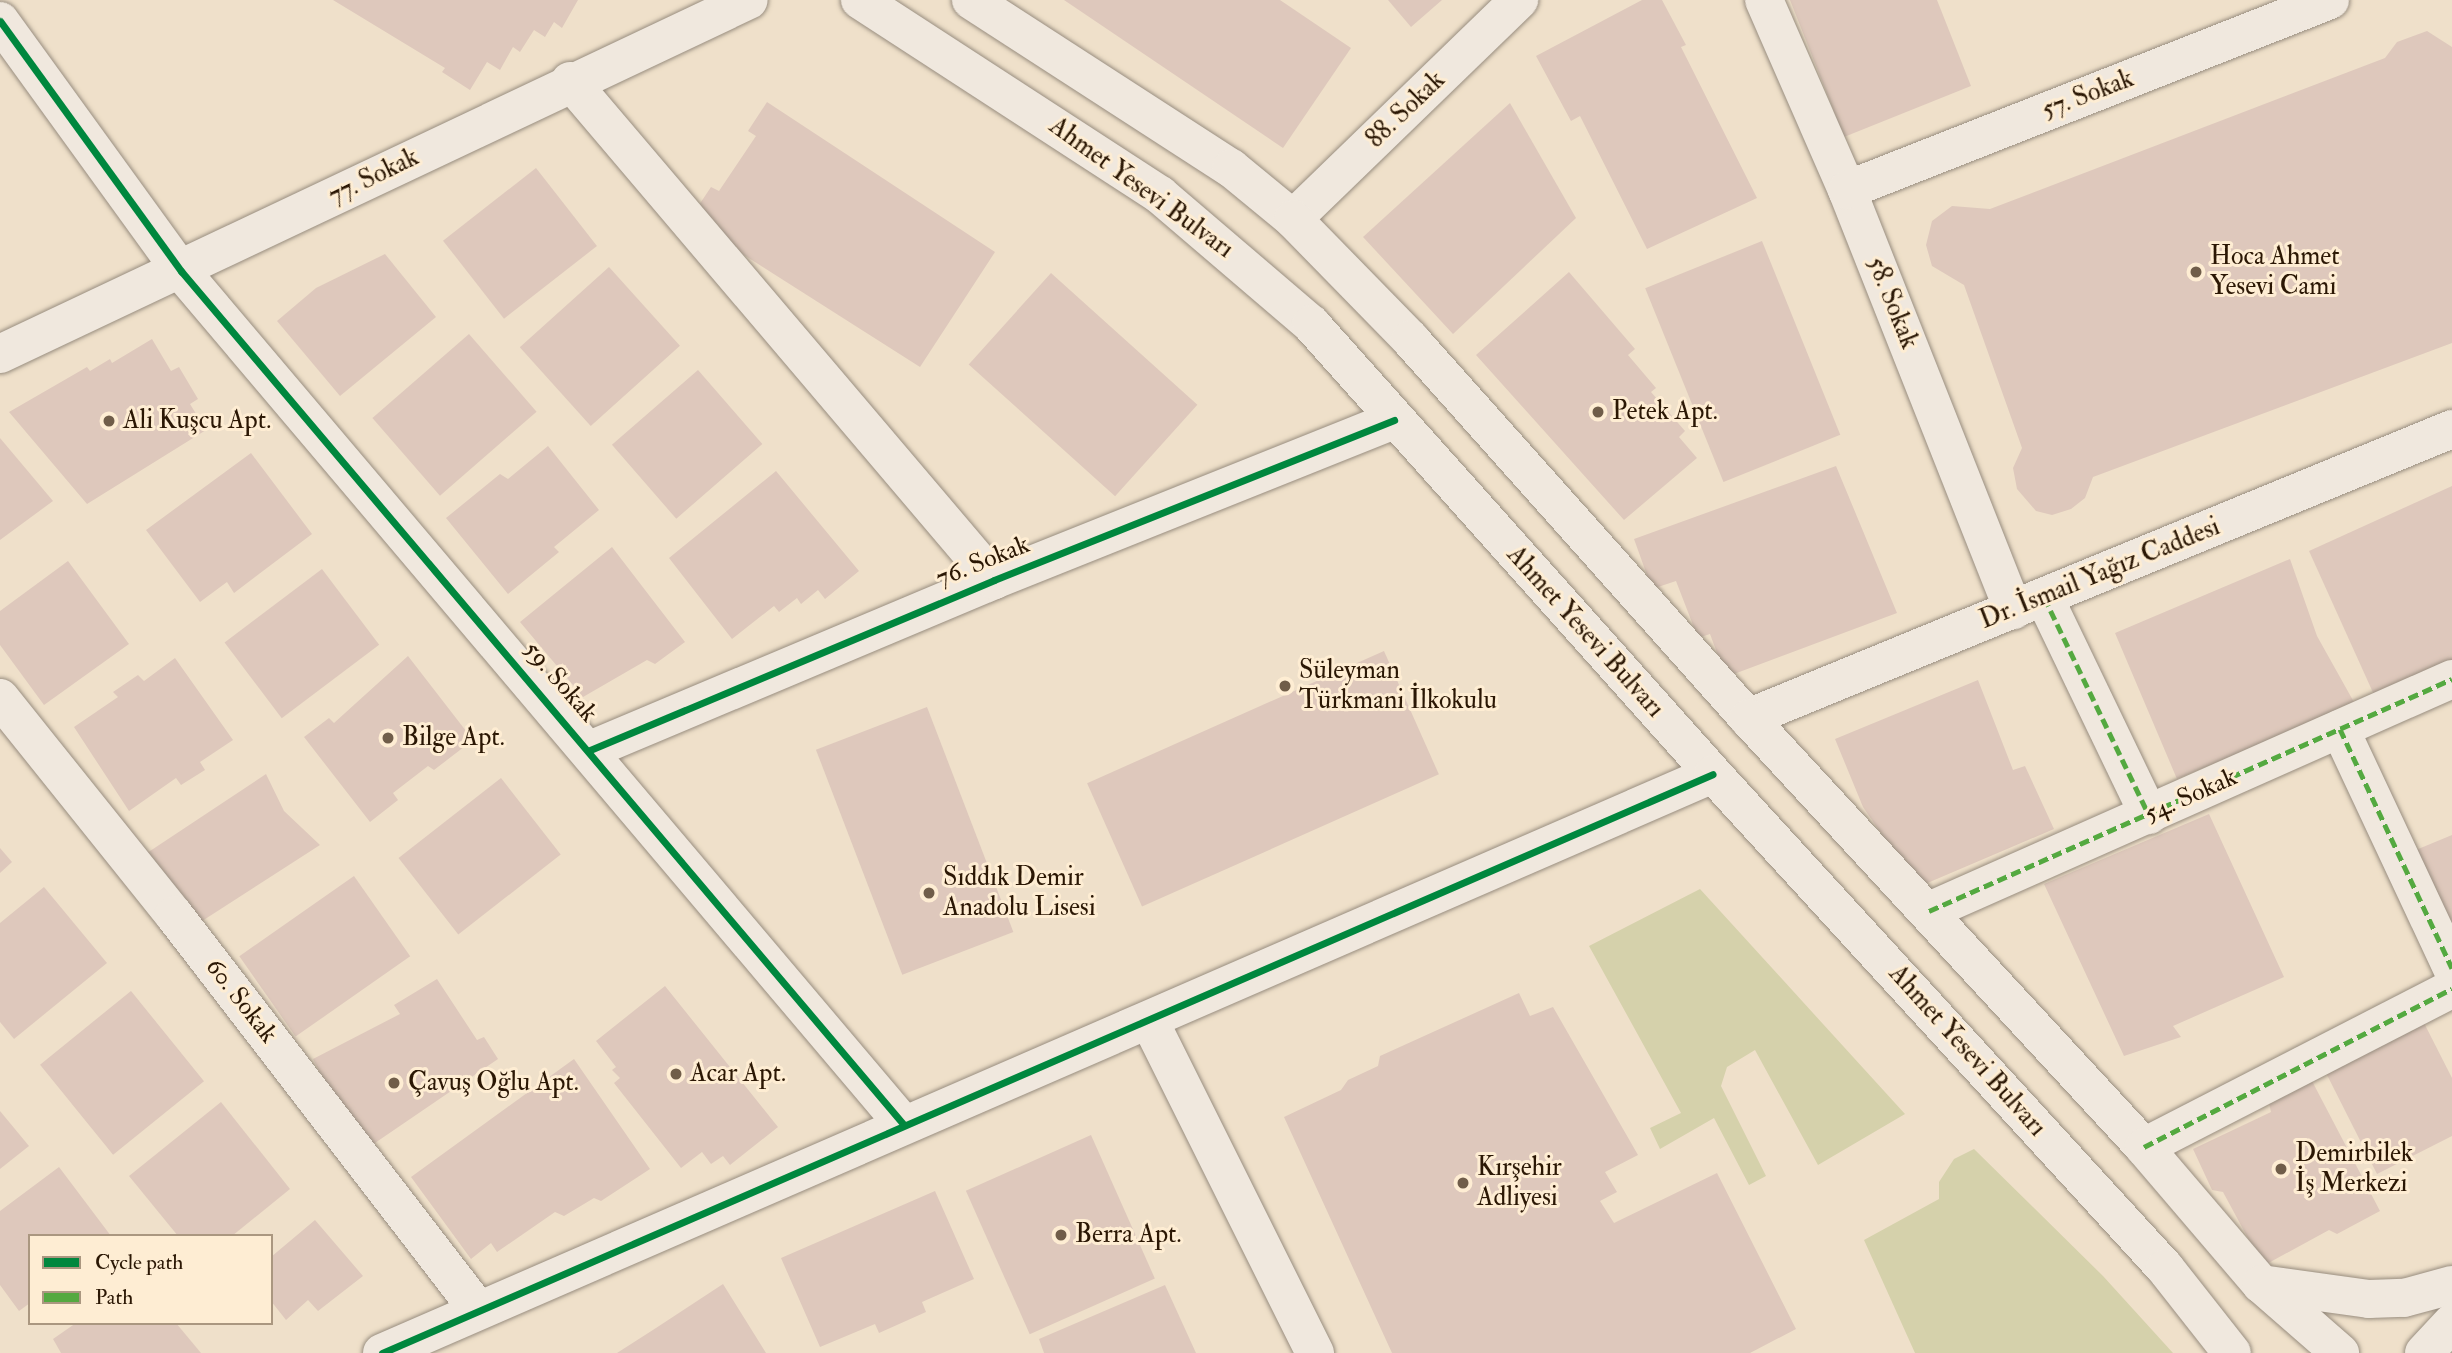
<!DOCTYPE html>
<meta charset="utf-8">
<style>
body{margin:0}
#map{position:relative;width:2452px;height:1353px;overflow:hidden;background:#efe0ca;font-family:"IM FELL Double Pica",serif}
div>[style]{position:absolute}
[style*='--x']{left:calc(var(--x)*1px);top:calc(var(--y)*1px);width:calc(var(--w)*1px);rotate:calc(var(--a)*1deg)}
.green>*{inset:0;background:#d5d1ab}
.building>*{inset:0;background:#dec8bc;transform-origin:0 0}
.roads{filter:drop-shadow(0 0 2px #988d7f) drop-shadow(0 0 2px #988d7f)}
.pedestrian>*{height:38px;margin:-19px;padding:0 19px;transform-origin:19px;border-radius:19px;background:#f0e8de}
.minor>*{height:38px;margin:-19px;padding:0 19px;transform-origin:19px;border-radius:19px;background:#f0e8de}
.secondary>*{height:38px;margin:-19px;padding:0 19px;transform-origin:19px;border-radius:19px;background:#f0e8de}
.quiet>*{height:5px;margin-top:-2.5px;transform-origin:0;background:repeating-linear-gradient(90deg,#54a940 0 10px,transparent 0 15px)}
.cycleway>*{height:7px;margin:-3.5px;padding:0 3.5px;transform-origin:3.5px;border-radius:3.5px;background:#00873e}
.dots>*{width:19px;height:19px;translate:-50% -50%;box-sizing:border-box;border:4px solid #feedd3;border-radius:50%}
span{translate:-50% -50%;white-space:nowrap;text-align:center;line-height:1.15;-webkit-text-stroke:6px #feedd3;paint-order:stroke}
.street-label{font-size:26px;color:#2b1704}
.poi-label{font-size:26px;color:#2b1704}
.left{translate:0 -50%;text-align:left}
.legend{position:absolute;left:28px;top:1234px;width:245px;height:91px;box-sizing:border-box;background:#feedd3;border:2px solid #aa9780;margin:0;padding:9px 12px;list-style:none;font-size:21px;color:#2b1704}
.legend li{display:flex;align-items:center;gap:14px;height:35px}
.legend b{width:35px;border:2px solid #aa9780}
</style>
<div id="map">
<div class="green">
<div style="clip-path:polygon(1700px 889px,1905px 1114px,1818px 1165px,1755px 1050px,1727px 1067px,1721px 1086px,1766px 1176px,1749px 1185px,1714px 1118px,1660px 1149px,1650px 1128px,1681px 1113px,1589px 946px)"></div>
<div style="clip-path:polygon(1974px 1149px,2103px 1276px,2173px 1353px,1915px 1353px,1864px 1240px,1939px 1199px,1939px 1182px,1954px 1159px)"></div>
</div>
<div class="building">
<div style="clip-path:polygon(333px 0,578px 0,562px 28px,554px 22px,545px 37px,534px 30px,520px 52px,513px 47px,500px 70px,487px 62px,470px 90px,442px 72px,445px 68px)"></div>
<div style="clip-path:polygon(1064px 0,1280px 0,1351px 48px,1283px 148px)"></div>
<div style="clip-path:polygon(1388px 0,1442px 0,1411px 27px)"></div>
<div style="clip-path:polygon(1642px 0,1662px 0,1686px 45px,1681px 47px,1757px 198px,1647px 249px,1580px 116px,1571px 121px,1536px 56px)"></div>
<div style="clip-path:polygon(1790px 0,1937px 0,1971px 86px,1844px 137px)"></div>
<div style="clip-path:polygon(2427px 31px,2452px 47px,2452px 343px,2093px 477px,2085px 498px,2071px 509px,2052px 515px,2036px 511px,2017px 489px,2013px 468px,2022px 448px,1964px 285px,1932px 266px,1926px 245px,1932px 221px,1952px 206px,1990px 209px,2385px 58px,2397px 42px)"></div>
<div style="clip-path:polygon(767px 102px,995px 252px,920px 367px,689px 220px,711px 187px,719px 191px,756px 136px,748px 131px)"></div>
<div style="clip-path:polygon(1510px 103px,1576px 218px,1453px 334px,1363px 237px)"></div>
<div style="left:536px;top:168px;width:99px;height:118px;rotate:52deg"></div>
<div style="left:1762px;top:241px;width:209px;height:126px;rotate:68deg"></div>
<div style="clip-path:polygon(385px 254px,436px 317px,340px 396px,277px 321px,316px 288px)"></div>
<div style="left:609px;top:267px;width:106px;height:120px;rotate:48deg"></div>
<div style="clip-path:polygon(1569px 272px,1635px 349px,1628px 355px,1656px 388px,1651px 392px,1685px 431px,1679px 437px,1697px 458px,1624px 520px,1476px 355px)"></div>
<div style="left:1051px;top:273px;width:197px;height:123px;rotate:42deg"></div>
<div style="left:469px;top:334px;width:103px;height:128px;rotate:49deg"></div>
<div style="clip-path:polygon(152px 339px,171px 371px,179px 367px,198px 399px,190px 404px,206px 430px,87px 504px,9px 412px,87px 367px,90px 371px,110px 359px,112px 363px)"></div>
<div style="left:698px;top:370px;width:98px;height:114px;rotate:49deg"></div>
<div style="clip-path:polygon(0 438px,53px 501px,0 540px)"></div>
<div style="clip-path:polygon(548px 446px,599px 510px,554px 547px,559px 552px,508px 594px,446px 518px,500px 474px,508px 479px)"></div>
<div style="clip-path:polygon(251px 453px,312px 534px,234px 593px,227px 582px,200px 602px,146px 530px)"></div>
<div style="clip-path:polygon(1836px 466px,1897px 613px,1726px 677px,1710px 634px,1698px 638px,1676px 581px,1652px 589px,1634px 539px)"></div>
<div style="clip-path:polygon(776px 471px,859px 571px,825px 599px,818px 590px,801px 604px,797px 598px,779px 612px,774px 606px,732px 639px,669px 558px)"></div>
<div style="clip-path:polygon(2452px 486px,2452px 662px,2375px 697px,2309px 551px)"></div>
<div style="clip-path:polygon(612px 547px,685px 642px,655px 664px,647px 660px,583px 697px,520px 622px)"></div>
<div style="clip-path:polygon(2290px 559px,2317px 636px,2355px 704px,2177px 779px,2115px 633px)"></div>
<div style="clip-path:polygon(68px 561px,129px 644px,44px 705px,0 645px,0 611px)"></div>
<div style="left:322px;top:569px;width:95px;height:122px;rotate:53deg"></div>
<div style="left:1384px;top:651px;width:135px;height:325px;rotate:66deg"></div>
<div style="clip-path:polygon(408px 656px,473px 740px,434px 770px,428px 766px,393px 793px,398px 800px,370px 822px,304px 737px,329px 718px,334px 723px)"></div>
<div style="clip-path:polygon(175px 658px,233px 740px,200px 762px,205px 770px,181px 785px,176px 778px,129px 811px,74px 727px,118px 697px,113px 692px,138px 675px,144px 681px)"></div>
<div style="clip-path:polygon(1978px 680px,2013px 770px,2025px 766px,2054px 829px,1918px 887px,1863px 807px,1835px 739px)"></div>
<div style="left:927px;top:707px;width:241px;height:119px;rotate:69deg"></div>
<div style="clip-path:polygon(266px 774px,284px 811px,320px 845px,199px 923px,147px 853px)"></div>
<div style="left:501px;top:778px;width:97px;height:130px;rotate:52deg"></div>
<div style="clip-path:polygon(2209px 814px,2284px 977px,2173px 1026px,2181px 1037px,2124px 1056px,2044px 884px)"></div>
<div style="clip-path:polygon(2452px 835px,2452px 946px,2411px 852px)"></div>
<div style="clip-path:polygon(0 848px,12px 862px,0 873px)"></div>
<div style="left:354px;top:876px;width:98px;height:140px;rotate:55deg"></div>
<div style="clip-path:polygon(44px 887px,107px 963px,14px 1039px,0 1022px,0 923px)"></div>
<div style="clip-path:polygon(437px 979px,477px 1040px,484px 1037px,498px 1059px,372px 1145px,338px 1107px,313px 1059px,400px 1014px,394px 1005px)"></div>
<div style="clip-path:polygon(665px 986px,778px 1127px,730px 1165px,723px 1156px,711px 1164px,702px 1152px,681px 1168px,614px 1083px,620px 1078px,612px 1070px,616px 1067px,596px 1041px)"></div>
<div style="left:131px;top:991px;width:116px;height:117px;rotate:51deg"></div>
<div style="clip-path:polygon(1519px 993px,1530px 1016px,1553px 1007px,1638px 1155px,1605px 1172px,1617px 1192px,1600px 1201px,1614px 1223px,1717px 1173px,1796px 1329px,1750px 1353px,1392px 1353px,1284px 1117px,1341px 1090px,1348px 1080px,1378px 1066px,1380px 1056px)"></div>
<div style="clip-path:polygon(2423px 1021px,2452px 1078px,2452px 1136px,2377px 1174px,2325px 1071px)"></div>
<div style="clip-path:polygon(574px 1059px,650px 1169px,601px 1201px,594px 1198px,564px 1216px,555px 1212px,497px 1252px,491px 1243px,471px 1259px,411px 1177px)"></div>
<div style="clip-path:polygon(2312px 1081px,2380px 1211px,2337px 1234px,2329px 1230px,2263px 1266px,2223px 1192px,2212px 1190px,2193px 1149px,2271px 1112px,2269px 1103px)"></div>
<div style="clip-path:polygon(221px 1102px,290px 1189px,232px 1236px,178px 1236px,129px 1176px)"></div>
<div style="clip-path:polygon(0 1111px,29px 1146px,0 1169px)"></div>
<div style="left:1091px;top:1135px;width:157px;height:137px;rotate:66deg"></div>
<div style="clip-path:polygon(59px 1167px,111px 1236px,30px 1236px,30px 1303px,19px 1311px,0 1285px,0 1211px)"></div>
<div style="clip-path:polygon(935px 1191px,974px 1279px,922px 1302px,926px 1312px,879px 1333px,875px 1324px,820px 1347px,781px 1258px)"></div>
<div style="clip-path:polygon(315px 1220px,363px 1276px,318px 1311px,308px 1300px,286px 1320px,271px 1301px,271px 1257px)"></div>
<div style="clip-path:polygon(723px 1284px,766px 1353px,617px 1353px,656px 1328px)"></div>
<div style="clip-path:polygon(1165px 1285px,1196px 1353px,1044px 1353px,1039px 1339px)"></div>
<div style="clip-path:polygon(76px 1323px,176px 1323px,201px 1353px,61px 1353px,53px 1339px)"></div>
</div>
<div class="roads">
<div class="pedestrian">
<div style="--x:2044;--y:597;--w:242;--a:64.3"></div>
<div style="--x:2340;--y:729;--w:264;--a:64.9"></div>
<div style="--x:1929;--y:911;--w:572;--a:-23.92"></div>
<div style="--x:2144;--y:1147;--w:346;--a:-27.2"></div>
</div>
<div class="minor">
<div style="--x:1764;--y:0;--w:207;--a:66.4"></div>
<div style="--x:1847;--y:190;--w:452;--a:68.4"></div>
<div style="--x:0;--y:21;--w:309;--a:54.1"></div>
<div style="--x:181;--y:271;--w:1118;--a:49.75"></div>
<div style="--x:570;--y:81;--w:655;--a:49.65"></div>
<div style="--x:1847;--y:190;--w:519;--a:-21.47"></div>
<div style="--x:1293;--y:219;--w:315;--a:-44.1"></div>
<div style="--x:0;--y:354;--w:828;--a:-25.3"></div>
<div style="--x:0;--y:698;--w:278;--a:51.3"></div>
<div style="--x:174;--y:915;--w:496;--a:52.4"></div>
<div style="--x:1748;--y:718;--w:761;--a:-22.32"></div>
<div style="--x:590;--y:750;--w:438;--a:-22.8"></div>
<div style="--x:994;--y:580;--w:431;--a:-21.8"></div>
<div style="--x:1149;--y:1020;--w:372;--a:63.5"></div>
<div style="--x:382;--y:1353;--w:1451;--a:-23.51"></div>
</div>
<div class="secondary">
<div style="--x:860;--y:0;--w:358;--a:33"></div>
<div style="--x:1160;--y:195;--w:199;--a:40.5"></div>
<div style="--x:1311;--y:324;--w:603;--a:48.22"></div>
<div style="--x:1713;--y:774;--w:670;--a:47.54"></div>
<div style="--x:2165;--y:1268;--w:108;--a:51.8"></div>
<div style="--x:971;--y:0;--w:310;--a:32.9"></div>
<div style="--x:1231;--y:168;--w:80;--a:39.4"></div>
<div style="--x:1293;--y:219;--w:168;--a:45.7"></div>
<div style="--x:1410;--y:339;--w:508;--a:48.27"></div>
<div style="--x:1748;--y:718;--w:584;--a:47.29"></div>
<div style="--x:2144;--y:1147;--w:180;--a:49.5"></div>
<div style="--x:2261;--y:1284;--w:105;--a:41.1"></div>
<div style="--x:2261;--y:1284;--w:109;--a:7.9"></div>
<div style="--x:2369;--y:1299;--w:35;--a:-2"></div>
<div style="--x:2404;--y:1298;--w:50;--a:-15.2"></div>
<div style="--x:2424;--y:1353;--w:41;--a:-47"></div>
</div>
</div>
<div class="quiet">
<div style="--x:2044;--y:597;--w:242;--a:64.3"></div>
<div style="--x:2340;--y:729;--w:264;--a:64.9"></div>
<div style="--x:1929;--y:911;--w:572;--a:-23.92"></div>
<div style="--x:2144;--y:1147;--w:346;--a:-27.2"></div>
</div>
<div class="cycleway">
<div style="--x:0;--y:21;--w:309;--a:54.1"></div>
<div style="--x:181;--y:271;--w:1118;--a:49.75"></div>
<div style="--x:590;--y:750;--w:438;--a:-22.8"></div>
<div style="--x:994;--y:580;--w:431;--a:-21.8"></div>
<div style="--x:382;--y:1353;--w:1451;--a:-23.51"></div>
</div>
<div class="dots">
<div style="left:2196px;top:272px;background:#705d49"></div>
<div style="left:1598px;top:412px;background:#705d49"></div>
<div style="left:109px;top:421px;background:#705d49"></div>
<div style="left:1285px;top:686px;background:#705d49"></div>
<div style="left:388px;top:738px;background:#705d49"></div>
<div style="left:929px;top:893px;background:#705d49"></div>
<div style="left:676px;top:1074px;background:#705d49"></div>
<div style="left:394px;top:1083px;background:#705d49"></div>
<div style="left:2281px;top:1169px;background:#705d49"></div>
<div style="left:1463px;top:1183px;background:#705d49"></div>
<div style="left:1061px;top:1235px;background:#705d49"></div>
</div>
<div class="street-label">
<span style="left:2088px;top:95px;rotate:-21deg">57. Sokak</span>
<span style="left:1406px;top:110px;rotate:-44deg">88. Sokak</span>
<span style="left:374px;top:177px;rotate:-26deg">77. Sokak</span>
<span style="left:1141px;top:188px;rotate:36deg">Ahmet Yesevi Bulvarı</span>
<span style="left:1892px;top:303px;rotate:68deg">58. Sokak</span>
<span style="left:983px;top:562px;rotate:-22deg">76. Sokak</span>
<span style="left:2100px;top:574px;rotate:-22deg">Dr. İsmail Yağız Caddesi</span>
<span style="left:1585px;top:632px;rotate:48deg">Ahmet Yesevi Bulvarı</span>
<span style="left:560px;top:682px;rotate:49deg">59. Sokak</span>
<span style="left:2191px;top:796px;rotate:-24deg">54. Sokak</span>
<span style="left:241px;top:1001px;rotate:52deg">60. Sokak</span>
<span style="left:1967px;top:1051px;rotate:48deg">Ahmet Yesevi Bulvarı</span>
</div>
<div class="poi-label">
<span class="left" style="left:2210px;top:272px">Hoca Ahmet<br>Yesevi Cami</span>
<span class="left" style="left:1612px;top:412px">Petek Apt.</span>
<span class="left" style="left:123px;top:421px">Ali Kuşcu Apt.</span>
<span class="left" style="left:1299px;top:686px">Süleyman<br>Türkmani İlkokulu</span>
<span class="left" style="left:402px;top:738px">Bilge Apt.</span>
<span class="left" style="left:943px;top:893px">Sıddık Demir<br>Anadolu Lisesi</span>
<span class="left" style="left:690px;top:1074px">Acar Apt.</span>
<span class="left" style="left:408px;top:1083px">Çavuş Oğlu Apt.</span>
<span class="left" style="left:2295px;top:1169px">Demirbilek<br>İş Merkezi</span>
<span class="left" style="left:1477px;top:1183px">Kırşehir<br>Adliyesi</span>
<span class="left" style="left:1075px;top:1235px">Berra Apt.</span>
</div>
<ul class="legend">
<li><b style="height:9px;background:#00873e"></b>Cycle path</li>
<li><b style="height:9px;background:#54a940"></b>Path</li>
</ul>
</div>
